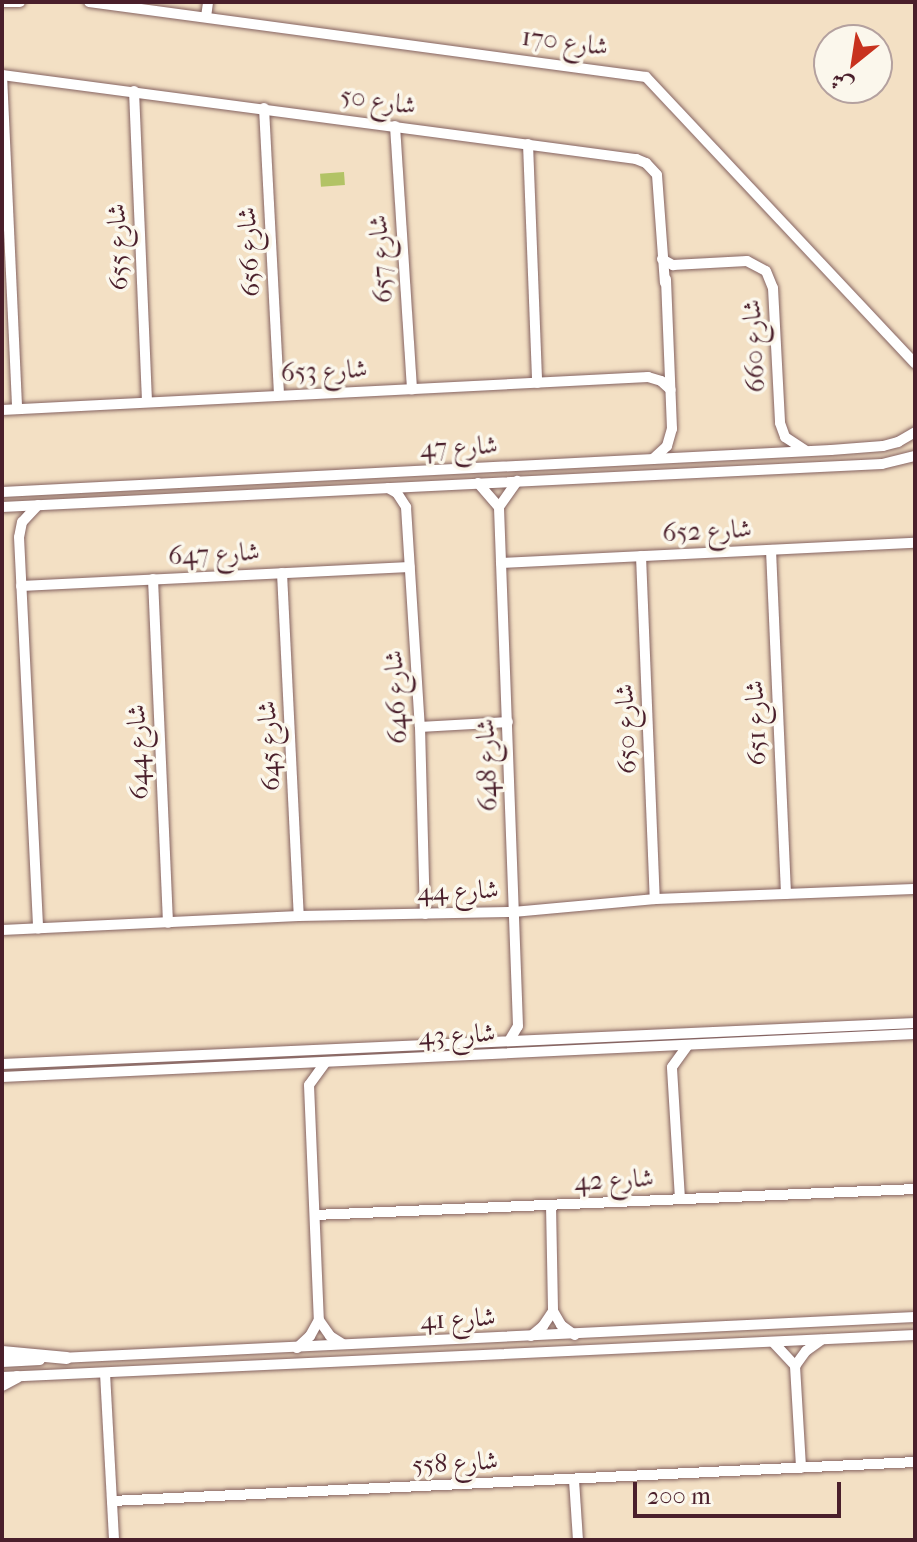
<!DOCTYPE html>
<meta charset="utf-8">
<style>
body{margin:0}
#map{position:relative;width:917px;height:1542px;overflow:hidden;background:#f3e0c4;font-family:"IM FELL French Canon",Amiri,serif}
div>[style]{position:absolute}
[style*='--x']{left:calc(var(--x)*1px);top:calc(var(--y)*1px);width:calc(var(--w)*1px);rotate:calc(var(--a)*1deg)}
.green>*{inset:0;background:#b2c365;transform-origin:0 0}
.roads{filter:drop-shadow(0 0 2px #856361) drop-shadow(0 0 2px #856361)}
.minor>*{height:10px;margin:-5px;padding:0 5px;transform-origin:5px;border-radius:5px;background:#fff}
.major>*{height:12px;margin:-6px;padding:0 6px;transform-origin:6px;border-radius:6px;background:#fff}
span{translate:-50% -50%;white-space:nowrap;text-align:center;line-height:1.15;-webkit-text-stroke:7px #fbf7ec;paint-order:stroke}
.street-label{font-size:26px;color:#4a1f2b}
.frame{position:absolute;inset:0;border:4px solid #4a1f2b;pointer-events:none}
.north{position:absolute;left:813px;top:24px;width:80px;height:80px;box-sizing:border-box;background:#fbf7ec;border:2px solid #b4a19f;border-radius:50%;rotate:210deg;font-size:22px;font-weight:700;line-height:32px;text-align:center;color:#4a1f2b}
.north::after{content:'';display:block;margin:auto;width:28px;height:36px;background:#c8321e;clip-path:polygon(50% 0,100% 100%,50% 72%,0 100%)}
.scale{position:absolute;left:633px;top:1482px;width:208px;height:36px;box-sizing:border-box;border:4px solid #4a1f2b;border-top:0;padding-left:10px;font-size:24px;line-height:28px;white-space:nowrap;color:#4a1f2b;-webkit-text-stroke:6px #fbf7ec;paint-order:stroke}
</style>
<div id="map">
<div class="green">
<div style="left:344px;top:172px;width:13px;height:24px;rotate:86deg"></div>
</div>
<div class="roads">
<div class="minor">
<div style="--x:3;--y:2;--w:17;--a:0"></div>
<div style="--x:89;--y:2;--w:562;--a:7.67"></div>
<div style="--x:646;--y:77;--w:393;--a:46.8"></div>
<div style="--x:206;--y:17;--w:15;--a:-82"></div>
<div style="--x:2;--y:75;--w:640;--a:7.55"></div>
<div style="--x:636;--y:159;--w:11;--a:22"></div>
<div style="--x:646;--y:163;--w:16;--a:47"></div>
<div style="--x:657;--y:175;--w:108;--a:85.8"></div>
<div style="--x:2;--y:75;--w:334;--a:87.4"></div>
<div style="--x:134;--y:91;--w:310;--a:87.6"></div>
<div style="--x:264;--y:108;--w:287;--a:87"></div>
<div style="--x:395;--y:126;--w:264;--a:86.3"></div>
<div style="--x:528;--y:144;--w:239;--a:87.8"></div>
<div style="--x:662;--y:259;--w:13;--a:29"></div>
<div style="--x:673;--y:265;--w:74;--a:-3.1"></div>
<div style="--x:747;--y:261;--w:21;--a:28"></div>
<div style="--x:766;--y:271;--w:18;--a:68"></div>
<div style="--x:773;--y:288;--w:135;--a:87"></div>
<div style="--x:780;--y:423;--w:15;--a:70"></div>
<div style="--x:785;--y:437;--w:24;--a:33"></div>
<div style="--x:2;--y:410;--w:647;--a:-2.92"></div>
<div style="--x:648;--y:377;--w:14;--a:17"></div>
<div style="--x:661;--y:381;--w:13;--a:42"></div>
<div style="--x:653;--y:459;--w:19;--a:-43"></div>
<div style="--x:667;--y:446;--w:18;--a:-74"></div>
<div style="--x:672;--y:429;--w:150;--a:-92.3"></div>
<div style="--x:478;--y:483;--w:32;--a:49"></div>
<div style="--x:388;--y:488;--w:10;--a:29"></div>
<div style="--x:397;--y:493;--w:17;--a:57"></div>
<div style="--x:406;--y:507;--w:220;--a:86.4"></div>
<div style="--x:420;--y:727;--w:187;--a:88.5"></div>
<div style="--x:2;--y:492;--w:830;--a:-2.9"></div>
<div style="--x:831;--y:450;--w:52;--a:-4.4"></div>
<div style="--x:883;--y:446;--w:16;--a:-15"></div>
<div style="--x:898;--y:442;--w:20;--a:-30"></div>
<div style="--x:38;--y:505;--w:23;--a:133"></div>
<div style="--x:22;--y:522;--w:15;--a:101"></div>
<div style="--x:19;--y:537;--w:392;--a:87.2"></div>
<div style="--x:2;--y:507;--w:881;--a:-2.8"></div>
<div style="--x:882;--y:464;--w:34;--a:-14"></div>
<div style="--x:771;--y:550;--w:344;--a:87.5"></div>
<div style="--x:641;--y:556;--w:343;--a:87.7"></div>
<div style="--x:501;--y:563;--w:414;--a:-2.8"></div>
<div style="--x:282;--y:573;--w:343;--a:87.2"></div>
<div style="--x:153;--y:579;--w:344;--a:87.5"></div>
<div style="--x:21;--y:586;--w:389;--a:-2.8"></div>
<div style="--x:420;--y:727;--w:88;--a:-3.3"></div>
<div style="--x:2;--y:930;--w:297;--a:-2.7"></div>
<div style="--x:299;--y:916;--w:214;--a:-1.1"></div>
<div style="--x:513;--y:912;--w:143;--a:-5.2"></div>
<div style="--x:655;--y:899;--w:260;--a:-2.2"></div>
<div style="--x:509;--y:1041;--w:17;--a:-59"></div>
<div style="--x:518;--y:1026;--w:519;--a:-92.1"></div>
<div style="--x:499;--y:507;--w:32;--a:-55"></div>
<div style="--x:325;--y:1063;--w:27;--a:126"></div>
<div style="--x:309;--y:1085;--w:235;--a:87.6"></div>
<div style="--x:319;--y:1320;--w:19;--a:55"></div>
<div style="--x:330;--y:1336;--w:15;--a:32"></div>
<div style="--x:2;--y:1064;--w:914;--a:-2.57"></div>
<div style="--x:2;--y:1077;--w:914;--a:-2.7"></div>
<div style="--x:680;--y:1199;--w:132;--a:-93.5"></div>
<div style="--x:672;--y:1067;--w:27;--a:-54"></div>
<div style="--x:551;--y:1205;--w:106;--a:88.9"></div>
<div style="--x:553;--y:1311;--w:16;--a:60"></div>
<div style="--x:561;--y:1325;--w:17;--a:36"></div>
<div style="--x:315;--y:1215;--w:601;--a:-2.48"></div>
<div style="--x:531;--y:1336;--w:16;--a:-40"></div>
<div style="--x:543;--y:1326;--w:18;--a:-56"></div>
<div style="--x:773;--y:1342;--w:33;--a:47"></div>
<div style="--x:795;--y:1366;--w:102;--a:86.6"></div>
<div style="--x:297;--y:1348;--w:18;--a:-43"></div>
<div style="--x:310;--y:1336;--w:18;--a:-61"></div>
<div style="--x:60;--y:1358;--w:856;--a:-2.75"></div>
<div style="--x:2;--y:1362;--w:38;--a:-3"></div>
<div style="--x:795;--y:1366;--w:19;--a:-54"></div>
<div style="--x:806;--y:1351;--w:19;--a:-36"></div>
<div style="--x:105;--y:1373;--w:167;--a:86.9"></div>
<div style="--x:2;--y:1377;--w:914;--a:-2.63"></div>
<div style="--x:574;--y:1480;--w:60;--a:86.2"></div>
<div style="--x:112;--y:1501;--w:804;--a:-2.78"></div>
</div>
<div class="major">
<div style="--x:2;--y:1352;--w:65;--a:5.3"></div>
<div style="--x:2;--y:1385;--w:17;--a:-28"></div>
</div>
</div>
<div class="street-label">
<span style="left:565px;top:42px;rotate:7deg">شارع 170</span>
<span style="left:378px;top:101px;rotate:8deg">شارع 50</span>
<span style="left:118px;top:247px;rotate:-92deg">شارع 655</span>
<span style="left:249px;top:252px;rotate:-93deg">شارع 656</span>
<span style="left:381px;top:259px;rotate:-94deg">شارع 657</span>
<span style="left:754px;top:346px;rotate:-93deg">شارع 660</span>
<span style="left:324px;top:371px;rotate:-3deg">شارع 653</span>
<span style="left:459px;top:447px;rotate:-3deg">شارع 47</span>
<span style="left:707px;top:531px;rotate:-3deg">شارع 652</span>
<span style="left:214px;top:554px;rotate:-3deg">شارع 647</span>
<span style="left:396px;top:697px;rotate:-93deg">شارع 646</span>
<span style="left:756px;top:723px;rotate:-92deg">شارع 651</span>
<span style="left:626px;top:729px;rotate:-92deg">شارع 650</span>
<span style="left:269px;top:746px;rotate:-93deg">شارع 645</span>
<span style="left:138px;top:752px;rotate:-92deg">شارع 644</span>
<span style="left:487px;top:765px;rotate:-92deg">شارع 648</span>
<span style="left:458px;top:891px;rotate:-2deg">شارع 44</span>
<span style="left:457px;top:1035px;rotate:-3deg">شارع 43</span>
<span style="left:614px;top:1180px;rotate:-3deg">شارع 42</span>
<span style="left:458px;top:1319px;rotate:-3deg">شارع 41</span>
<span style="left:455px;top:1463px;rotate:-3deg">شارع 558</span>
</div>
<div class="frame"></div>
<div class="north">ش</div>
<div class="scale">200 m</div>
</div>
